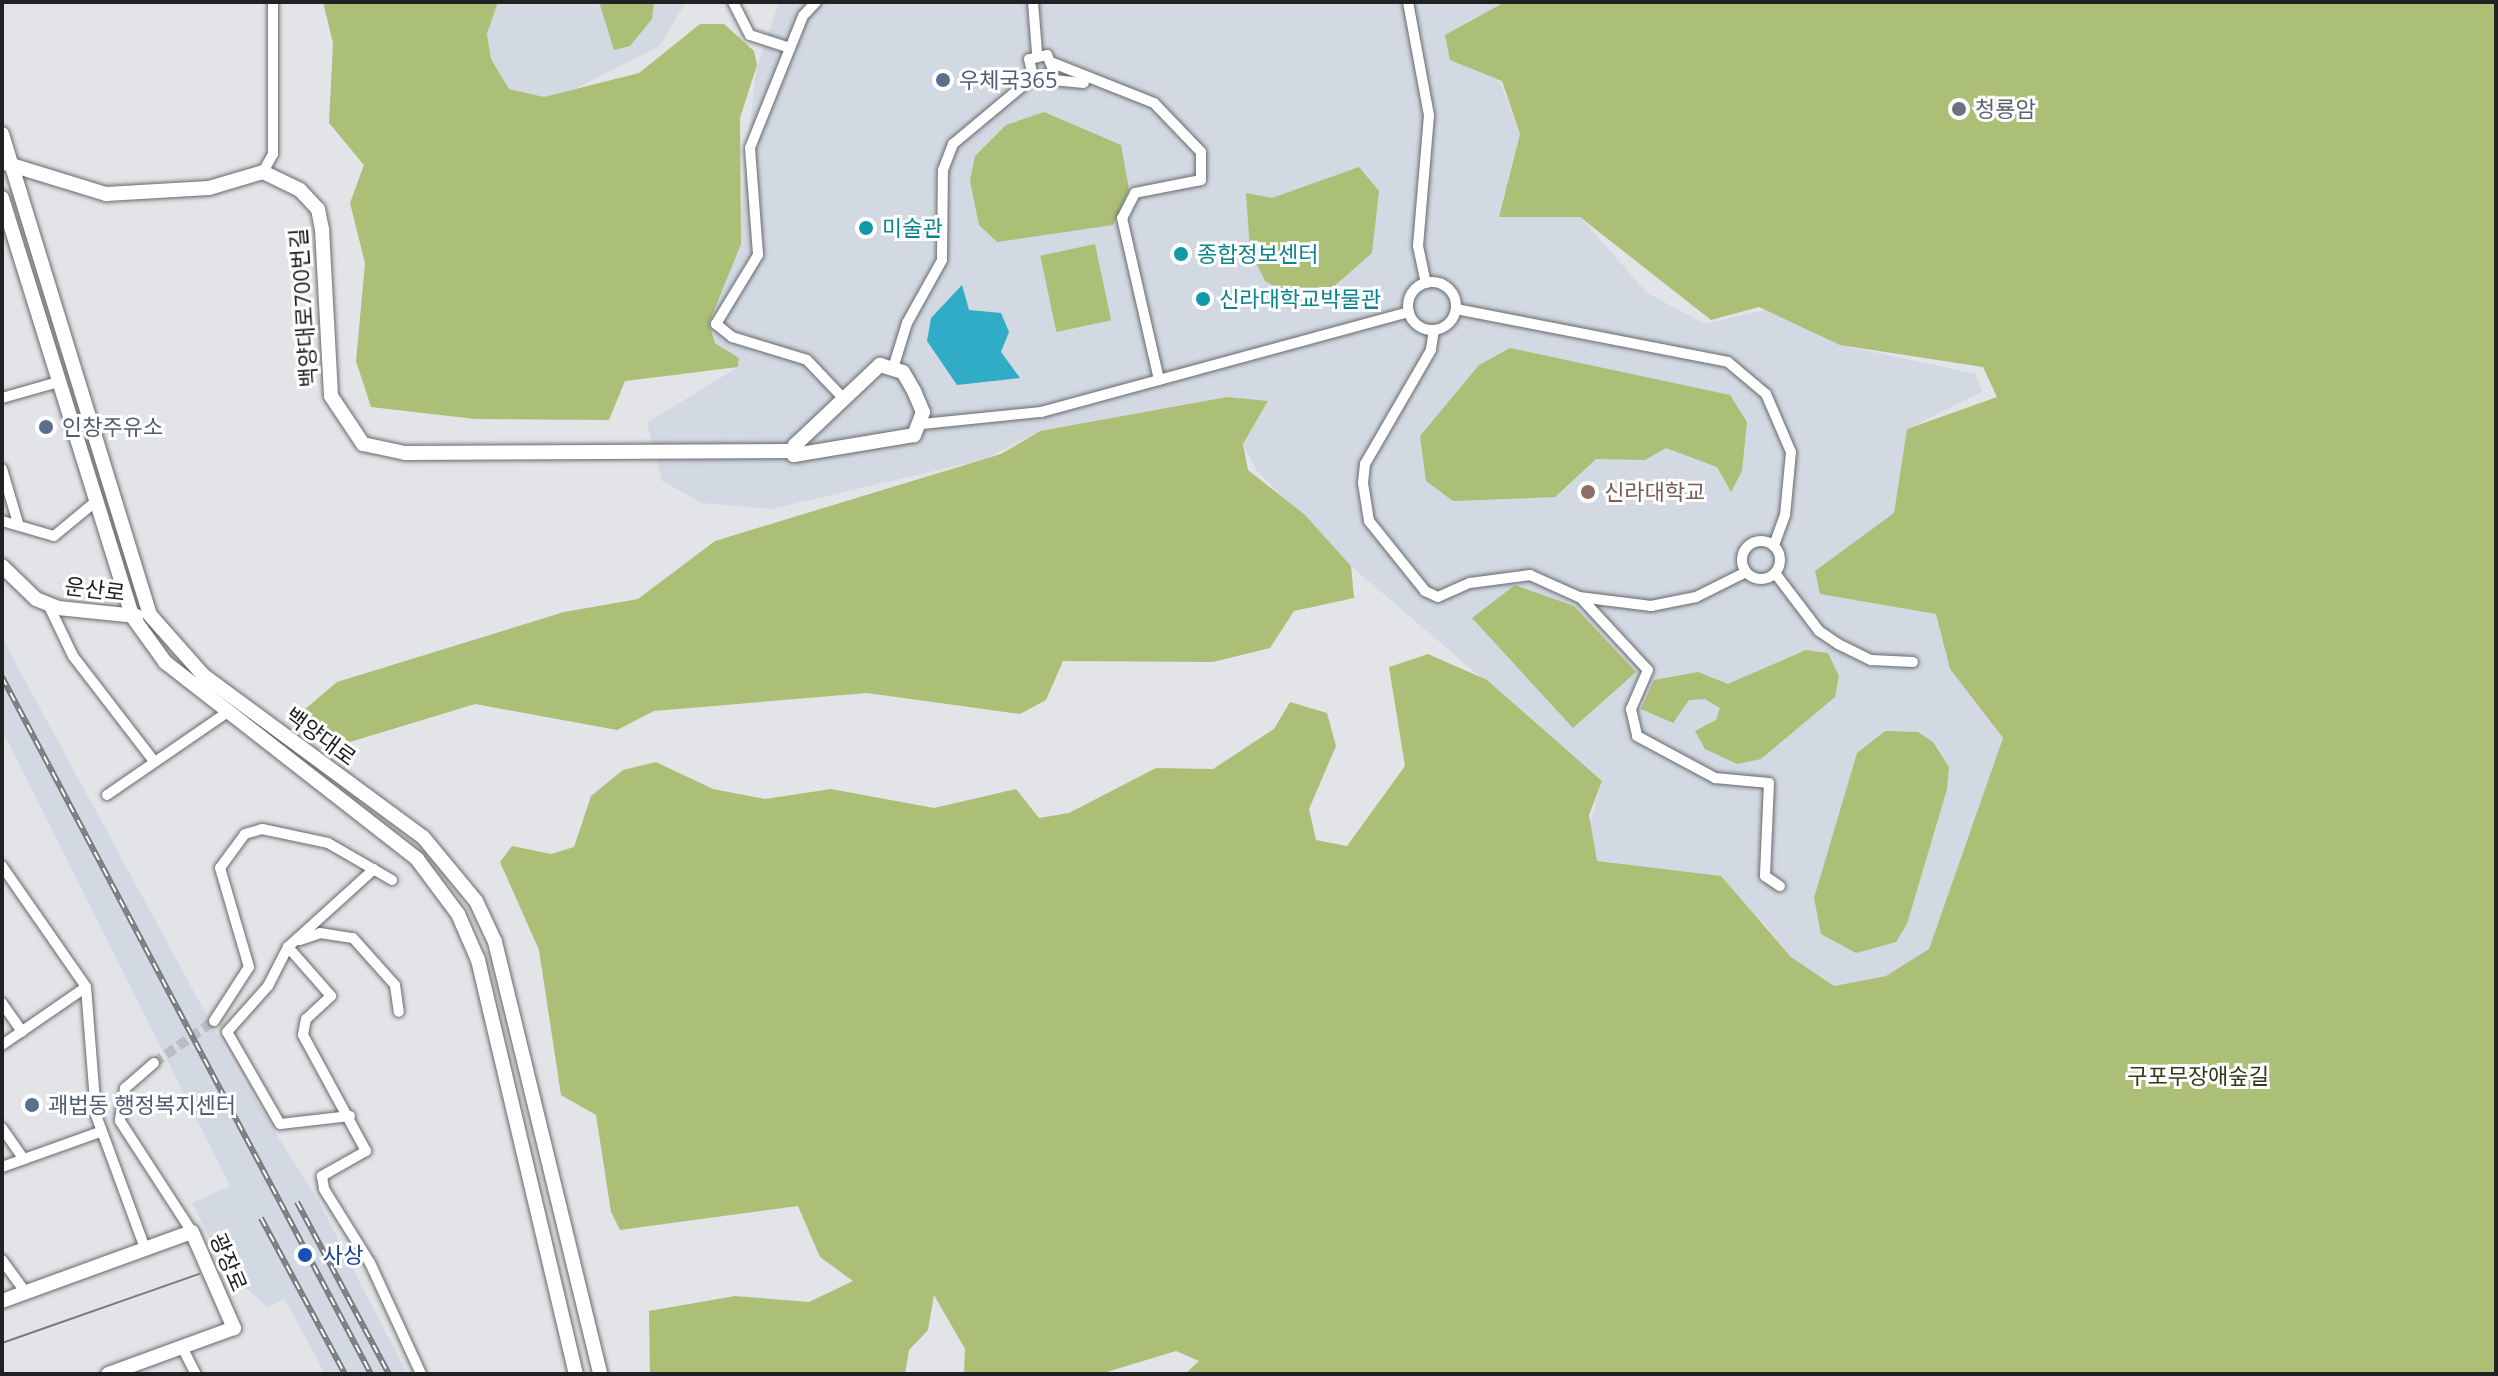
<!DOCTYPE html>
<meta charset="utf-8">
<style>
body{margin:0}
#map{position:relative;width:2498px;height:1376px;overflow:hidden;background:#e2e4e7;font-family:"Open Sans","Noto Sans KR",sans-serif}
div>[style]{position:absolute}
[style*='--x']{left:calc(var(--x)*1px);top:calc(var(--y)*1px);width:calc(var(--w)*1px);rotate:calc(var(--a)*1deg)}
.built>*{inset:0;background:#d2d9e2}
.green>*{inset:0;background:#acbf76;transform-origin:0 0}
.water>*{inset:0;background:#30acc7}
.street-tunnel>*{height:10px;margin-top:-5px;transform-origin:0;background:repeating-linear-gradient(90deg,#bbbdc0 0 10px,transparent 0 15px)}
.roads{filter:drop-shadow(0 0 2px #68696b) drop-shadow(0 0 2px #68696b)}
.street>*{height:10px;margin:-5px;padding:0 5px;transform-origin:5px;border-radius:5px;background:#fff}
.street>.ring{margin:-5px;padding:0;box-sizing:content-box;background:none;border:10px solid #fff;border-radius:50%}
.secondary>*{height:14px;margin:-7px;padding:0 7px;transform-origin:7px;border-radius:7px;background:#fff}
.tram>*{height:2px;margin:-1px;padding:0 1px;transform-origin:1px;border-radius:1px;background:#797a7c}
.rail>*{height:6px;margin-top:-3px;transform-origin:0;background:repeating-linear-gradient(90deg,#fff 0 9px,#797a7c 0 18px);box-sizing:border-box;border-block:2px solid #797a7c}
.dots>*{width:22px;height:22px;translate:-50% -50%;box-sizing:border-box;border:4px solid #fff;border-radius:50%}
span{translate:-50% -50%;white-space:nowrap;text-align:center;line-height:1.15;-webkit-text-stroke:6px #fff;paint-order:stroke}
.service-label{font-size:22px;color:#4e5e75}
.left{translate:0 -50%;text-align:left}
.worship-label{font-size:22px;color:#5b616d}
.culture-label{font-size:22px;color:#0d838f}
.street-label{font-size:22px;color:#202122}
.education-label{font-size:22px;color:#785e54}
.park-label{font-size:22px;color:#313a16}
.transit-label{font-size:22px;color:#164399}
.frame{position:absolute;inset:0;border:4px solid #202122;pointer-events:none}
</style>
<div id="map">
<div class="built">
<div style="clip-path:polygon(498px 2px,686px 2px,659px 46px,573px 90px,544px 97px,509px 89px,491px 59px,487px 34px)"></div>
<div style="clip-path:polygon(779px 2px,1515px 2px,1479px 60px,1500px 82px,1520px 134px,1499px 217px,1580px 217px,1647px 293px,1705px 324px,1765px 310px,1850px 347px,1976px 374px,1982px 392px,1907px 429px,1894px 513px,1820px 594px,1936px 613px,1950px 669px,2003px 739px,1929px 949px,1886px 976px,1834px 986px,1791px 957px,1763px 922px,1596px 861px,1590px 824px,1602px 781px,1351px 566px,1256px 470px,1243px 444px,1268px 402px,1227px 397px,1040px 431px,985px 459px,772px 509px,702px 503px,662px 481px,647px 423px,738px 367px,739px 358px,715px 343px,709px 323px,737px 250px,756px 70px)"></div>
<div style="clip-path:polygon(2px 638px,237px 1071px,320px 1204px,407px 1374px,325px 1374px,285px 1299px,267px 1307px,226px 1270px,192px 1203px,230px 1186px,2px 730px)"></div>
</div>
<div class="green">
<div style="clip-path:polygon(323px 2px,498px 2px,487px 34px,491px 59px,509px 89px,544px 97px,639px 73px,700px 24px,724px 24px,754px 51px,757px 65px,740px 118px,741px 244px,709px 323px,715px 343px,739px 358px,738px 367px,625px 381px,609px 420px,475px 419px,371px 407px,356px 361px,365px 263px,350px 203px,364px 165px,329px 123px,333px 43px)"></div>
<div style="clip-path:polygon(599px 2px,654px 2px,652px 19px,630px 46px,614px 50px)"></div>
<div style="clip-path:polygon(1505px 2px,2496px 2px,2496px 1374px,1185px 1374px,1199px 1361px,1176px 1351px,1100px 1374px,964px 1374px,965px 1349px,934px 1295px,928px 1330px,909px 1350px,905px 1374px,650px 1374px,649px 1311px,735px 1296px,809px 1302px,853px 1281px,820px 1257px,798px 1206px,620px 1230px,611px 1212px,596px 1115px,561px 1095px,539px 950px,500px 862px,512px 846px,551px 854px,574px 847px,591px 796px,623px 770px,656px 762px,713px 789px,765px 799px,831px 789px,934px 808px,1016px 789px,1039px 818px,1069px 813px,1156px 768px,1213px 769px,1274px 729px,1290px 702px,1327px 713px,1336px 746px,1309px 809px,1316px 840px,1347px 846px,1405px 766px,1389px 667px,1428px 654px,1487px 680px,1602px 781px,1589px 815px,1597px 861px,1721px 876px,1791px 957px,1834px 986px,1886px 976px,1929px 949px,2003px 738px,1950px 669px,1936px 614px,1820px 594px,1815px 571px,1894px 513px,1907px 429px,1997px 397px,1983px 367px,1840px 345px,1759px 307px,1711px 320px,1580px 217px,1499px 217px,1520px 134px,1502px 81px,1450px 60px,1445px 35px)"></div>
<div style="clip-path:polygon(1044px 112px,1121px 145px,1129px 189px,1113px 225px,997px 242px,979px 225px,970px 181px,975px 156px,1006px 125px)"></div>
<div style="clip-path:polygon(1359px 167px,1379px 191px,1372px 253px,1323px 296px,1293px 296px,1265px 281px,1250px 251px,1246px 193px,1272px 198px)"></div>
<div style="left:1095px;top:244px;width:78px;height:56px;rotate:78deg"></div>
<div style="clip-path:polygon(1510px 348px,1730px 395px,1747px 422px,1742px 471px,1731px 492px,1717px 467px,1666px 448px,1645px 460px,1596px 459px,1555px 497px,1453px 501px,1426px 481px,1420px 436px,1479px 365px)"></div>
<div style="clip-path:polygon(1227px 397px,1268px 401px,1243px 444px,1248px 470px,1305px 515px,1351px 566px,1354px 598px,1294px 611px,1270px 648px,1213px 662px,1063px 661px,1046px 700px,1020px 714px,867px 693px,654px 711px,617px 730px,475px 704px,350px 742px,298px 715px,337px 682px,564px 612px,638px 599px,715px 541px,1001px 454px,1040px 431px)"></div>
<div style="clip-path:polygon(1515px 585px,1574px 606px,1636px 672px,1573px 728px,1472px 618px)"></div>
<div style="clip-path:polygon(1806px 650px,1828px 653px,1839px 676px,1835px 697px,1761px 759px,1737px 764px,1705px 749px,1695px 731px,1716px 720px,1720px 708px,1705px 699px,1689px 700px,1673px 723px,1641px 709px,1654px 680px,1698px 672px,1728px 684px)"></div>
<div style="clip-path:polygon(1885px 731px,1918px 732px,1933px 742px,1949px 767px,1947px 789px,1907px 924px,1896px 942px,1856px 953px,1821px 934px,1814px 898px,1857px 753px)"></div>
</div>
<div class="water">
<div style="clip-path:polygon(962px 285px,969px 310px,1001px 313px,1009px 332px,1001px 352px,1020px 378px,957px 385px,927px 341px,931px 318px)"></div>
</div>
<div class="street-tunnel">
<div style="--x:154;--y:1063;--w:73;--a:-35"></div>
</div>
<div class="roads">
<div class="street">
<div style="--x:733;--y:2;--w:37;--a:63"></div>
<div style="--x:750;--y:35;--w:42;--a:18"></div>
<div style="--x:816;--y:2;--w:19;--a:133"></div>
<div style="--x:803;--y:16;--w:142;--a:111.9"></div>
<div style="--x:750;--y:148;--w:107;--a:85.7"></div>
<div style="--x:758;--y:255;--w:81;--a:121.3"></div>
<div style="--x:716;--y:324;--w:21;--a:39"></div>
<div style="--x:732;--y:337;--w:78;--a:17"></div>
<div style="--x:807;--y:360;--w:55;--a:46.5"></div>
<div style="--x:1033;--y:2;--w:51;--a:85.5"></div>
<div style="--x:1408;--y:2;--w:115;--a:79.5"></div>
<div style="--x:1429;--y:115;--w:131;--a:94.8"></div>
<div style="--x:1418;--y:246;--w:38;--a:78"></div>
<div style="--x:1053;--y:63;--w:109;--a:21.6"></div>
<div style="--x:1154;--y:103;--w:68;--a:46.2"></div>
<div style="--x:1201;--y:152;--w:28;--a:90"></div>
<div style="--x:1201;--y:180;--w:67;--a:168.9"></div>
<div style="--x:1135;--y:193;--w:28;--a:117"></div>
<div style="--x:1122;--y:218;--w:166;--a:77.1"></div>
<div style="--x:1043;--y:79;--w:41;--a:5.6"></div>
<div style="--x:263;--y:172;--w:21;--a:-61"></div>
<div style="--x:273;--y:154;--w:152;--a:-90"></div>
<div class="ring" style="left:1408px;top:282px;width:38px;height:38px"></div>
<div style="--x:1456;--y:309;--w:277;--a:11"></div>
<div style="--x:1728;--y:362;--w:50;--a:40.1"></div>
<div style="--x:1766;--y:394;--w:63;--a:66.7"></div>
<div style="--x:1791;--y:452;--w:63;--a:95.4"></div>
<div style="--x:1785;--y:515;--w:33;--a:110"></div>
<div style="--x:1434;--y:330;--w:20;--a:99"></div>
<div style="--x:1431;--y:350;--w:132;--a:120.1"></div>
<div style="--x:1365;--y:464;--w:19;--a:96"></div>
<div style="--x:1363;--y:483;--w:38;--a:81"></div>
<div style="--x:1369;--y:521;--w:90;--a:51.3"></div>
<div style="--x:1425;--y:591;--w:14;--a:25"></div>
<div style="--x:1438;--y:597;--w:35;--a:-24"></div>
<div style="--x:1470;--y:583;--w:61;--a:-7.6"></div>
<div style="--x:1530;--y:575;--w:54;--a:24.2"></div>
<div style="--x:1579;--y:597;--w:73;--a:7.1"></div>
<div style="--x:1651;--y:606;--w:46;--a:-11.3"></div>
<div style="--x:1696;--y:597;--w:56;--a:-26.6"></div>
<div style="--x:894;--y:365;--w:44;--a:-72.8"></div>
<div style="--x:907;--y:323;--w:72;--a:-60.9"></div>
<div style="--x:942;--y:260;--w:90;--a:-89.4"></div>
<div style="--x:943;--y:170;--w:28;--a:-69"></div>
<div style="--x:953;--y:144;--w:104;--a:-39.9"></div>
<div style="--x:1033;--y:77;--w:14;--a:0"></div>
<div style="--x:1047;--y:77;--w:10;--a:-53"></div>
<div style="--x:1053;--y:69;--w:15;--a:-113"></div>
<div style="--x:1047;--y:55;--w:18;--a:167"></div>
<div style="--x:1029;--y:59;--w:18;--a:77"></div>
<div style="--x:2;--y:398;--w:58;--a:-15.9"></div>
<div style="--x:922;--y:424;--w:120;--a:-5.8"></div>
<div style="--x:1041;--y:412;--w:381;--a:-15.2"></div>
<div style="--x:2;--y:469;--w:56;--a:73.5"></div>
<div style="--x:2;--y:521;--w:54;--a:16.1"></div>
<div style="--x:54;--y:536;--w:52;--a:-39.5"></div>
<div class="ring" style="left:1742px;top:541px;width:28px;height:28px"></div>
<div style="--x:1775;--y:573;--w:73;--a:52.8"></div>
<div style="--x:1819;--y:631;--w:23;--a:34"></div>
<div style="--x:1838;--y:644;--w:37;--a:26"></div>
<div style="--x:1871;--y:660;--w:42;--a:2.7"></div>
<div style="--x:1581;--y:598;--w:98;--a:47.1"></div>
<div style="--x:1648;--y:670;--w:43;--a:113.6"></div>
<div style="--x:1631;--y:709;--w:28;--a:77"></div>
<div style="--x:1637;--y:736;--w:89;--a:28.3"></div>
<div style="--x:1715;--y:778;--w:54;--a:5.3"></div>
<div style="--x:1769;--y:783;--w:93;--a:92.5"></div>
<div style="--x:1765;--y:876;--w:18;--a:34"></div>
<div style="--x:48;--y:604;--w:58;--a:64.3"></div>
<div style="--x:73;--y:656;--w:133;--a:52.4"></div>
<div style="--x:107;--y:795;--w:148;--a:-34.5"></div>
<div style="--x:2;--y:866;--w:147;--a:55.2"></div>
<div style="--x:86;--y:987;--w:128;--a:85.5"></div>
<div style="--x:96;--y:1115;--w:142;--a:69.8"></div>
<div style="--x:300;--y:940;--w:21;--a:-19"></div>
<div style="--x:320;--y:933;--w:33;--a:9"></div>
<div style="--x:353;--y:938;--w:63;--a:48.2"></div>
<div style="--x:395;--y:985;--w:27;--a:82"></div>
<div style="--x:288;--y:947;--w:65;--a:48.7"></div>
<div style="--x:331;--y:996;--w:34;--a:137"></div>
<div style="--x:306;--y:1019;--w:16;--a:101"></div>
<div style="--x:303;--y:1035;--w:132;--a:61.5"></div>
<div style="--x:366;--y:1151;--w:51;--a:150.4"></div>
<div style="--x:322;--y:1176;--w:13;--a:81"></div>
<div style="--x:324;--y:1189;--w:87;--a:58.1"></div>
<div style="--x:370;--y:1263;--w:122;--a:65.3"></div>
<div style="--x:2;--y:1003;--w:35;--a:55"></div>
<div style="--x:214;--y:1021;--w:64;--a:-57.1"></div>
<div style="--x:249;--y:967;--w:103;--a:-106.3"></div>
<div style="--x:220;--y:868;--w:42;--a:-53.7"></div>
<div style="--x:245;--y:834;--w:18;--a:-16"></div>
<div style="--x:262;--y:829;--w:67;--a:12"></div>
<div style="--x:328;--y:843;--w:74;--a:30"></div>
<div style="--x:2;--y:1045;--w:102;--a:-34.6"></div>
<div style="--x:154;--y:1063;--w:38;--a:139"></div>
<div style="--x:125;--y:1088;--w:33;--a:99"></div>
<div style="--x:120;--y:1121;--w:132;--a:57"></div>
<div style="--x:350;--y:1116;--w:70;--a:173.5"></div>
<div style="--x:280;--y:1124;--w:106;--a:-119.9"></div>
<div style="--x:227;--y:1032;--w:62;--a:-48.3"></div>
<div style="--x:268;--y:986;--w:44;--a:-62.9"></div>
<div style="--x:288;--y:947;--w:116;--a:-42.2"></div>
<div style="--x:2;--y:1128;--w:38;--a:55"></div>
<div style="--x:2;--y:1167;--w:104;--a:-19.7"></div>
<div style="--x:2;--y:1260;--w:39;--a:54"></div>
<div style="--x:182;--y:1347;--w:30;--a:63"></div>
</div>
<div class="secondary">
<div style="--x:2;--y:134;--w:503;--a:72.9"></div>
<div style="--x:150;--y:615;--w:80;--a:48.5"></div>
<div style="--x:203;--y:675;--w:273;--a:36.4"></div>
<div style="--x:423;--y:837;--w:83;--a:50.4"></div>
<div style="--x:476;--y:901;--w:45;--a:65.1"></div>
<div style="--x:495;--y:942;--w:445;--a:76.3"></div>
<div style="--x:5;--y:163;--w:106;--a:17.1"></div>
<div style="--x:106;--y:194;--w:103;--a:-3.3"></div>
<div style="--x:209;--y:188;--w:56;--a:-16.5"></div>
<div style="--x:263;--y:172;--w:41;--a:25.9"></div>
<div style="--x:300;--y:190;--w:26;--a:47"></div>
<div style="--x:318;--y:209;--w:20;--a:79"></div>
<div style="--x:322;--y:229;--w:167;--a:86.9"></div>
<div style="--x:331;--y:396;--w:58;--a:56.3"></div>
<div style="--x:363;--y:444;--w:43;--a:12.1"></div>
<div style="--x:405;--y:453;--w:387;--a:-0.3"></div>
<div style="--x:2;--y:198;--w:438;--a:72.7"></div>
<div style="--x:132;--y:616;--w:57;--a:54.3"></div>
<div style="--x:165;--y:662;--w:320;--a:38"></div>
<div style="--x:417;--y:859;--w:69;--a:53.3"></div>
<div style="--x:458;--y:914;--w:50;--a:66.5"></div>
<div style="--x:478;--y:960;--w:425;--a:76.7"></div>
<div style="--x:880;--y:365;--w:24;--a:17"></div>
<div style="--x:903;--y:372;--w:22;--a:60"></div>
<div style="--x:914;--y:391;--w:23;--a:67"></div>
<div style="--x:923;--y:412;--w:25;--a:111"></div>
<div style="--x:914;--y:435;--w:122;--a:170.5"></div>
<div style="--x:794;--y:455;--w:10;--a:-84"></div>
<div style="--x:795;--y:445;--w:117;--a:-43.3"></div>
<div style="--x:2;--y:566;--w:47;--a:44.1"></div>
<div style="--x:36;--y:599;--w:24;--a:22"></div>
<div style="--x:58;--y:608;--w:79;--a:5.8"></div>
<div style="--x:2;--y:1301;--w:202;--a:-20"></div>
<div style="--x:192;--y:1232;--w:105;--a:66.4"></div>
<div style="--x:234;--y:1328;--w:134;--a:159.9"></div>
</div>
</div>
<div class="tram">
<div style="--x:2;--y:1343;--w:209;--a:-19.3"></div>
</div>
<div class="rail">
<div style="--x:2;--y:677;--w:789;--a:62.1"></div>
<div style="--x:297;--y:1202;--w:195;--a:61.9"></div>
<div style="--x:261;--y:1218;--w:177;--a:61.7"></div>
</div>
<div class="dots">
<div style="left:943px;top:80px;background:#5c6f8a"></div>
<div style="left:1959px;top:109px;background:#6b7280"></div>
<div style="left:866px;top:228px;background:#0f9aa8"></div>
<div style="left:1181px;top:254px;background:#0f9aa8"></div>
<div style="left:1203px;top:299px;background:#0f9aa8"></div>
<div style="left:46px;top:427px;background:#5c6f8a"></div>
<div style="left:1588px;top:492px;background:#8d6e63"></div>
<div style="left:32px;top:1105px;background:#5c6f8a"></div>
<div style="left:305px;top:1255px;background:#1a4fb4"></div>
</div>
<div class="service-label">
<span class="left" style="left:959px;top:80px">우체국365</span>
<span class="left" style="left:62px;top:427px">인창주유소</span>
<span class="left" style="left:48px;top:1105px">괘법동 행정복지센터</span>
</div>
<div class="worship-label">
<span class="left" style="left:1975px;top:109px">청룡암</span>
</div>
<div class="culture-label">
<span class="left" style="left:882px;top:228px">미술관</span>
<span class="left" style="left:1197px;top:254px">종합정보센터</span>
<span class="left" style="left:1219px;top:299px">신라대학교박물관</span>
</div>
<div class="street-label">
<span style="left:303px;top:308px;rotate:-94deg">백양대로700번길</span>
<span style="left:95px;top:589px;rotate:7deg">운산로</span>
<span style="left:321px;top:736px;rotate:36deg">백양대로</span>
<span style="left:229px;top:1262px;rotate:67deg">광장로</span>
</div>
<div class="education-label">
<span class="left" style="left:1604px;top:492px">신라대학교</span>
</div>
<div class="park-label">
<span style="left:2198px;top:1076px">구포무장애숲길</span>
</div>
<div class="transit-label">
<span class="left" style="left:323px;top:1255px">사상</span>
</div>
<div class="frame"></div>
</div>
